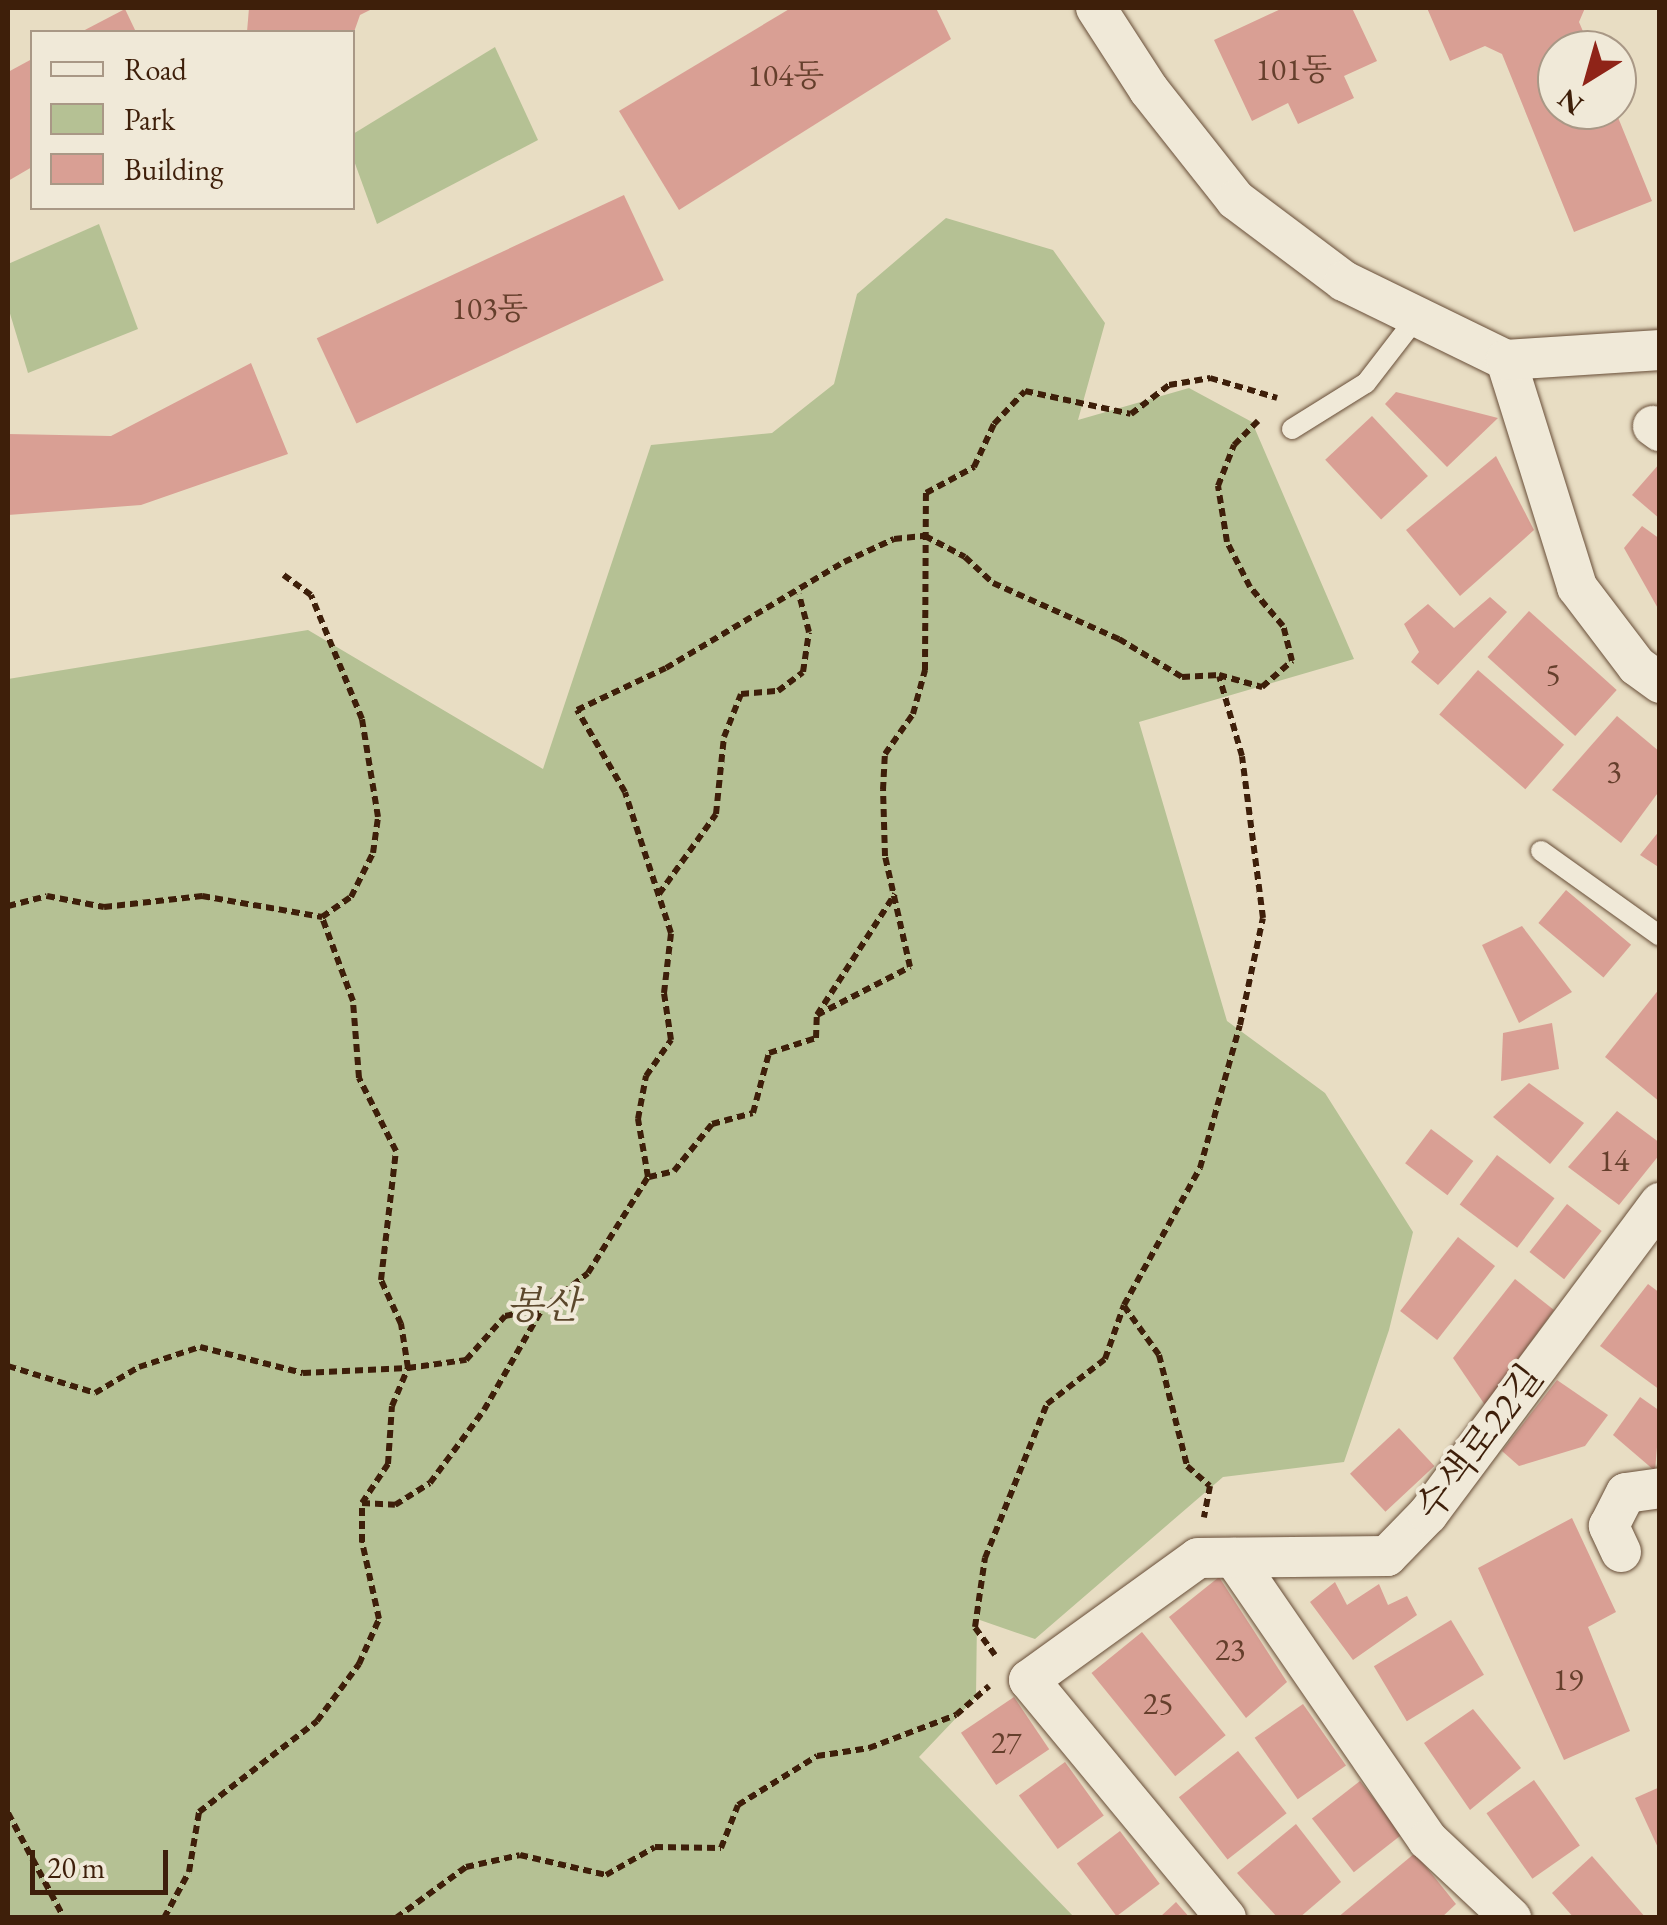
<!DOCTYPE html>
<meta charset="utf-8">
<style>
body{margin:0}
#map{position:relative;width:1667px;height:1925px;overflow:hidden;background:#e8ddc3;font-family:"EB Garamond","Noto Serif KR",serif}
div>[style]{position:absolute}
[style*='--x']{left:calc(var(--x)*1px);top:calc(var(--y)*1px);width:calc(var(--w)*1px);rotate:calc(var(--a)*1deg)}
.green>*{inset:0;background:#b5c194}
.building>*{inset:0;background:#d99f94;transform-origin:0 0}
.path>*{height:6px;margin-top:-3px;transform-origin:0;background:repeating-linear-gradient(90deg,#3e1f0a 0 8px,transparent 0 13px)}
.roads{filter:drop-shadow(0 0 2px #684e38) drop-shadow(0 0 2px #684e38)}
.lane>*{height:20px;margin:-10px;padding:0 10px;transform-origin:10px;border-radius:10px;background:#f0e9d8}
.street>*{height:40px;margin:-20px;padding:0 20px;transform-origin:20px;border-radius:20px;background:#f0e9d8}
span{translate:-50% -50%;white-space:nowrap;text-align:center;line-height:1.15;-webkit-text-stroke:8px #f0e9d8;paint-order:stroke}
.number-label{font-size:32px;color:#653f2c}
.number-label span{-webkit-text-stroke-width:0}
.park-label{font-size:38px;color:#5c482c;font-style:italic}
.street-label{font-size:38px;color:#3e1f0a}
.frame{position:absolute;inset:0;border:10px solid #3e1f0a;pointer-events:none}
.legend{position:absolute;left:30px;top:30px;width:325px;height:180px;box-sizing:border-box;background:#f0e9d8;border:2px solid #a99886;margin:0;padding:12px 18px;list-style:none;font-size:30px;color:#3e1f0a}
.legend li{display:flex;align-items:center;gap:20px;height:50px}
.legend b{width:50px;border:2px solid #a99886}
.north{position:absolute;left:1537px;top:30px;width:100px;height:100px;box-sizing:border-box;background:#f0e9d8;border:2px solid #a99886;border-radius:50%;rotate:217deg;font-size:28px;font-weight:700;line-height:40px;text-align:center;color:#3e1f0a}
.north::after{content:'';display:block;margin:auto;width:35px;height:45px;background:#8f2418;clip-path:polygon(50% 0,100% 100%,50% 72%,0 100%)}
.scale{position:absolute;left:30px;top:1850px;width:138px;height:45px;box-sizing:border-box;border:5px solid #3e1f0a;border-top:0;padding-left:12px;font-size:30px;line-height:35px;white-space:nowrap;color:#3e1f0a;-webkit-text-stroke:8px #f0e9d8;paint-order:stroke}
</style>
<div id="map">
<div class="green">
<div style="clip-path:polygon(495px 47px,538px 140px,377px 224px,353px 158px,353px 134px)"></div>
<div style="clip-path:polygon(946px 218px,1053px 250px,1105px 323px,1078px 420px,1189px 388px,1252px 422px,1354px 659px,1139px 722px,1227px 1021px,1325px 1093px,1413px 1232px,1389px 1330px,1344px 1462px,1223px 1477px,1035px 1639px,977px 1619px,976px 1697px,919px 1757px,1074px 1917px,8px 1917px,8px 679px,308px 630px,543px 769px,651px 445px,772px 433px,834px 384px,857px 294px)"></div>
<div style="clip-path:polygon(99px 224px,138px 329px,28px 373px,8px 307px,8px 264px)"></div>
</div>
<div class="building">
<div style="clip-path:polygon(249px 8px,374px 8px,360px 15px,354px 32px,247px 32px)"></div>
<div style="clip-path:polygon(791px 8px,936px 8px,951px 39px,679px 210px,619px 111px)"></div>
<div style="clip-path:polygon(1283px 8px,1352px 8px,1377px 61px,1344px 76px,1354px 98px,1298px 124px,1288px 103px,1252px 121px,1214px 40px)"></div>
<div style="clip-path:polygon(1427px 8px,1585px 8px,1579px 22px,1591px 50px,1557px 50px,1557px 110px,1615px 110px,1652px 201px,1574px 232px,1502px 54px,1485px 46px,1450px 61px)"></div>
<div style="clip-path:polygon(125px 9px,136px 32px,81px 32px)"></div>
<div style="clip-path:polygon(32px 59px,32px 167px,8px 181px,8px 72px)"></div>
<div style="left:624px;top:195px;width:94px;height:339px;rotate:65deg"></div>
<div style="clip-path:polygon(251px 363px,288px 454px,141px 505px,8px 515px,8px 434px,111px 436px)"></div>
<div style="clip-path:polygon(1396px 392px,1498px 418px,1447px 467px,1385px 404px)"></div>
<div style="left:1372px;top:416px;width:82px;height:64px;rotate:47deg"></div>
<div style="clip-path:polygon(1496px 456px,1534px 530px,1460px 596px,1406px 530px)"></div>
<div style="clip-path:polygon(1660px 463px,1660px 519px,1632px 495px)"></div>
<div style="clip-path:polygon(1642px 526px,1660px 539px,1660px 612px,1624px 548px)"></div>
<div style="clip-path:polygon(1490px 597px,1507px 612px,1438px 685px,1411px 662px,1419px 652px,1404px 624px,1428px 604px,1454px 628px)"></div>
<div style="left:1529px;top:611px;width:118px;height:62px;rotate:42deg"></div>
<div style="left:1478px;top:670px;width:114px;height:59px;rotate:41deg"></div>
<div style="clip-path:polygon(1617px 716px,1660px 752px,1660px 790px,1621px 843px,1552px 790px)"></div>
<div style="clip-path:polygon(1660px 830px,1660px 868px,1640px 855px)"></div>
<div style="left:1566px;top:890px;width:85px;height:43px;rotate:40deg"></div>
<div style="clip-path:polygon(1522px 926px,1572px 992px,1519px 1023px,1482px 945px)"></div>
<div style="clip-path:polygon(1660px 988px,1660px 1102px,1605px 1057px)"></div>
<div style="clip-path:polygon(1552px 1023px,1559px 1069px,1501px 1081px,1503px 1033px)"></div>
<div style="clip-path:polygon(1529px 1083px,1584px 1123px,1550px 1164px,1493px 1117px)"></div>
<div style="clip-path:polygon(1617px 1111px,1660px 1143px,1660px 1154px,1619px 1205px,1568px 1167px)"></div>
<div style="left:1431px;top:1129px;width:53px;height:43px;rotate:37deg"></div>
<div style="left:1497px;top:1155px;width:72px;height:62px;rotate:37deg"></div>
<div style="left:1567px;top:1204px;width:44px;height:61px;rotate:38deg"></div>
<div style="left:1458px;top:1237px;width:47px;height:94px;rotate:38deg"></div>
<div style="clip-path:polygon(1515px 1279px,1554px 1310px,1485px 1405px,1453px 1358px)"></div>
<div style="clip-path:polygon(1648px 1284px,1660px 1293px,1660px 1390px,1600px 1346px)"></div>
<div style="clip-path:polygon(1557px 1380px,1608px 1415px,1585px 1446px,1519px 1466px,1502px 1451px)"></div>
<div style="clip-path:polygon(1640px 1397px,1660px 1411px,1655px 1471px,1613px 1435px)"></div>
<div style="left:1399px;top:1428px;width:52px;height:67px;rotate:47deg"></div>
<div style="clip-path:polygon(1572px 1518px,1616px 1612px,1588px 1627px,1630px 1731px,1564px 1760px,1478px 1568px)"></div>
<div style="clip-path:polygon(1219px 1577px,1287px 1682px,1246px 1718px,1169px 1617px)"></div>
<div style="clip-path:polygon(1335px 1582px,1347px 1605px,1379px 1584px,1388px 1605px,1407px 1596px,1417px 1615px,1353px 1660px,1310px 1602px)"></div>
<div style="left:1451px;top:1620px;width:64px;height:90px;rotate:59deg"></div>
<div style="left:1142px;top:1632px;width:133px;height:65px;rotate:51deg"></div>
<div style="left:1014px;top:1697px;width:63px;height:64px;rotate:56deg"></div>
<div style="left:1303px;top:1704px;width:75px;height:59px;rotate:55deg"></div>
<div style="clip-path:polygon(1473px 1709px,1521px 1768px,1470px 1810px,1424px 1743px)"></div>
<div style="left:1238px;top:1751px;width:79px;height:75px;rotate:52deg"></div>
<div style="left:1065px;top:1762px;width:66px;height:57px;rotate:54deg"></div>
<div style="left:1534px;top:1780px;width:80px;height:58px;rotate:55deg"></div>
<div style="left:1360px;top:1781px;width:68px;height:61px;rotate:52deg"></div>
<div style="clip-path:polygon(1660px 1787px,1660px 1852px,1635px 1798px)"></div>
<div style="clip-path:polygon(1296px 1824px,1341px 1882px,1299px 1918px,1278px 1918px,1237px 1873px)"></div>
<div style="left:1120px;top:1831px;width:66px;height:54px;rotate:53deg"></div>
<div style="clip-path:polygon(1415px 1853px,1456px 1904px,1441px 1918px,1337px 1918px)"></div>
<div style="clip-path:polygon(1592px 1856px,1646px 1918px,1574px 1918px,1552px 1893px)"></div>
<div style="clip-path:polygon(1176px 1902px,1190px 1918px,1159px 1918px)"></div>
</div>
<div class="path">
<div style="--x:659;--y:894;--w:98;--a:-54.5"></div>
<div style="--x:716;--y:814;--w:77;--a:-84.1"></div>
<div style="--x:724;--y:737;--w:46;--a:-68.4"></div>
<div style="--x:741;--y:694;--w:37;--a:-5"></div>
<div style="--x:778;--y:691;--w:31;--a:-37"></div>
<div style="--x:803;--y:672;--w:40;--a:-81.5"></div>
<div style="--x:809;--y:632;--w:39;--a:-105"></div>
<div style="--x:8;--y:906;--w:40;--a:-14.4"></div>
<div style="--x:47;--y:896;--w:58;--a:10.9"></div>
<div style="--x:104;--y:907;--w:99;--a:-6.4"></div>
<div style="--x:202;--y:896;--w:122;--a:9.9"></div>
<div style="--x:322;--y:917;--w:35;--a:-35"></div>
<div style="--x:351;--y:897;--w:49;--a:-63.4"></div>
<div style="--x:373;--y:853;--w:36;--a:-82"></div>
<div style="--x:378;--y:817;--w:99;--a:-99.3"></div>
<div style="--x:362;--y:719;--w:134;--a:-112.4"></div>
<div style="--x:311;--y:595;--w:34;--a:-144"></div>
<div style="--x:817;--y:1015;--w:105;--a:-27.3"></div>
<div style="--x:910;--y:967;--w:114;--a:-102.7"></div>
<div style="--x:885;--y:856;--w:66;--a:-91.7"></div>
<div style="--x:883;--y:790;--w:36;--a:-87"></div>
<div style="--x:885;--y:754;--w:49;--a:-55"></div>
<div style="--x:913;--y:714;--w:46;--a:-74.7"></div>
<div style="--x:925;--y:670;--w:177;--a:-89.7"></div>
<div style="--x:926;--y:493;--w:55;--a:-28.4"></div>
<div style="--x:974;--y:467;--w:47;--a:-65.1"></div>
<div style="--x:994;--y:424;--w:45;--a:-46.8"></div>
<div style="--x:1025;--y:391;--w:108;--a:12.2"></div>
<div style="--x:1131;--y:414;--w:48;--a:-37.3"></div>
<div style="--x:1169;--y:385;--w:42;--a:-9.7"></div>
<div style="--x:1210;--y:378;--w:70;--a:16.6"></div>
<div style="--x:649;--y:1177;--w:26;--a:-13"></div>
<div style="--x:674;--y:1171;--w:60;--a:-51"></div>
<div style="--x:712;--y:1124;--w:42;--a:-15"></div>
<div style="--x:753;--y:1113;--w:62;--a:-75.1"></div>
<div style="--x:769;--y:1053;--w:49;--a:-17.7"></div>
<div style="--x:816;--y:1038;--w:23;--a:-88"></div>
<div style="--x:817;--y:1015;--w:144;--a:-57.2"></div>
<div style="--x:1124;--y:1306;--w:60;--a:54.5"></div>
<div style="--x:1159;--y:1355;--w:114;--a:75.8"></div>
<div style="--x:1187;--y:1466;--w:30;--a:41"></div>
<div style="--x:1210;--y:1486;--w:32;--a:101"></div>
<div style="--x:8;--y:1366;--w:91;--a:17.2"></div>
<div style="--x:95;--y:1393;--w:51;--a:-30.6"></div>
<div style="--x:139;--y:1367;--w:64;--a:-18.2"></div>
<div style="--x:200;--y:1347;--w:106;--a:14.2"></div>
<div style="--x:303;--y:1373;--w:105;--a:-2.7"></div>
<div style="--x:408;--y:1368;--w:59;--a:-7.9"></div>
<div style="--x:466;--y:1360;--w:59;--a:-48.4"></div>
<div style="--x:505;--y:1316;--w:38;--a:-11"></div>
<div style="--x:362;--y:1503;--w:33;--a:3"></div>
<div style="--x:395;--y:1505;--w:41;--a:-32.2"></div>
<div style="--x:430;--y:1483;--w:91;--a:-53.5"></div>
<div style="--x:484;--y:1410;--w:116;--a:-60.1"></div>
<div style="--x:542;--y:1309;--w:58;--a:-38"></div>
<div style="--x:588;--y:1273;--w:113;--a:-58"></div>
<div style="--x:648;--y:1177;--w:59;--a:-99.8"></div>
<div style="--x:638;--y:1119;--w:44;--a:-79.5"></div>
<div style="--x:646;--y:1076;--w:44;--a:-55.2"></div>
<div style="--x:671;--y:1040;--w:48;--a:-98.5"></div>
<div style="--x:664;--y:993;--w:60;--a:-83.3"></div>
<div style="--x:671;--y:933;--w:148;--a:-108.1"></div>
<div style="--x:625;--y:792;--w:95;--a:-120.3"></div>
<div style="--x:577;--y:710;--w:98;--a:-25.3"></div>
<div style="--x:666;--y:668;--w:207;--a:-30.8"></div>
<div style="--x:844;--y:562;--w:55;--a:-24.7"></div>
<div style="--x:894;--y:539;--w:31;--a:-6"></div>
<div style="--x:925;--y:536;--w:45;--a:27.7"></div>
<div style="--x:965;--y:557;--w:38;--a:43"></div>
<div style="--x:993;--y:583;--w:138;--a:24"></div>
<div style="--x:1119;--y:639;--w:74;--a:31.1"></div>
<div style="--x:1182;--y:677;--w:37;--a:-3"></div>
<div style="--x:1219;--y:675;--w:45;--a:15.6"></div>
<div style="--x:1262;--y:687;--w:40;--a:-41"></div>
<div style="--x:1292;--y:661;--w:36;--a:-104"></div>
<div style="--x:1283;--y:626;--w:51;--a:-130.2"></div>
<div style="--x:1250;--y:587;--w:51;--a:-117.1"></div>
<div style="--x:1227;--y:542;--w:57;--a:-99.1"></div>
<div style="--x:1218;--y:486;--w:44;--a:-68.7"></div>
<div style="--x:1234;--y:445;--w:34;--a:-45"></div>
<div style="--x:995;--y:1655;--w:34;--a:-126"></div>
<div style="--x:975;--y:1627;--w:70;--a:-81.8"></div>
<div style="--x:985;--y:1558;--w:166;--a:-68.1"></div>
<div style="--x:1047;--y:1404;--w:73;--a:-37.8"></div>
<div style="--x:1105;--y:1359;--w:57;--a:-70.6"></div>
<div style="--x:1124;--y:1305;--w:157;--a:-61"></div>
<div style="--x:1200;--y:1168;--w:148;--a:-74.4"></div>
<div style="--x:1240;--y:1025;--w:109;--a:-77.9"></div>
<div style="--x:1263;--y:918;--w:163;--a:-97.4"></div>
<div style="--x:1242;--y:756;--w:83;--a:-106"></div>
<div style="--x:8;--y:1813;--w:119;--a:61.9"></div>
<div style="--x:164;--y:1918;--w:52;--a:-61.5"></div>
<div style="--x:189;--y:1872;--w:61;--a:-80.5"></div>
<div style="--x:199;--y:1812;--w:149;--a:-37.6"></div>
<div style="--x:317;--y:1721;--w:71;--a:-53.6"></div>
<div style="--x:359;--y:1664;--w:49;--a:-66"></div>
<div style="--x:379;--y:1619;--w:79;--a:-102.4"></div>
<div style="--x:362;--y:1542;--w:39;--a:-90"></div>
<div style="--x:362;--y:1503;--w:47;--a:-56.3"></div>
<div style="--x:388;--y:1464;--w:58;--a:-86.1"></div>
<div style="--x:392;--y:1406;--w:41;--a:-67.2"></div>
<div style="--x:408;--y:1368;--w:45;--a:-99"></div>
<div style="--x:401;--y:1324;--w:48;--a:-114.4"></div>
<div style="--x:381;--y:1280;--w:130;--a:-83.4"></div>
<div style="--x:396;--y:1151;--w:82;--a:-116.9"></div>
<div style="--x:359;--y:1078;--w:77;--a:-94.5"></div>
<div style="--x:353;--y:1001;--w:90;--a:-110.3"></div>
<div style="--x:396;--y:1918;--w:87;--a:-36.1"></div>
<div style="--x:466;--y:1867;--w:55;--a:-12.5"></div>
<div style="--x:520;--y:1855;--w:88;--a:13.1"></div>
<div style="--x:606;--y:1875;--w:56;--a:-29.7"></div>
<div style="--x:655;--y:1847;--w:66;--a:0.9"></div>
<div style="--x:721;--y:1848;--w:46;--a:-68.4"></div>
<div style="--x:738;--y:1805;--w:93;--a:-31.8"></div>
<div style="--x:817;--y:1756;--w:53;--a:-8.7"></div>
<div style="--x:869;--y:1748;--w:93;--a:-20.8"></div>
<div style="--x:956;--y:1715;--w:44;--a:-41.3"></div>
</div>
<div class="roads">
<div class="lane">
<div style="--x:1292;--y:429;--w:87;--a:-31.9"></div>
<div style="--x:1366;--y:383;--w:88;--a:-52.4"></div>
<div style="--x:1541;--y:851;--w:146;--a:35.5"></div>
</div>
<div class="street">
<div style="--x:1096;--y:8;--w:98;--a:57.1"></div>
<div style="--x:1149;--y:90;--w:140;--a:51.7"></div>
<div style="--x:1236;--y:200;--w:135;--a:36.9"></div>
<div style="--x:1344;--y:281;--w:180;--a:26"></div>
<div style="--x:1506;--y:360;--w:238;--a:72.6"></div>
<div style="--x:1577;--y:587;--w:99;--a:52.8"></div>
<div style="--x:1637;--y:666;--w:29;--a:36"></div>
<div style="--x:1506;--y:360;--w:154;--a:-3.7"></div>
<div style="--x:1653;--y:426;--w:9;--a:36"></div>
<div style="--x:1621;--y:1552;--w:29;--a:-115"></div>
<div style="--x:1609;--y:1526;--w:37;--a:-63"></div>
<div style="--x:1626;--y:1493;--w:34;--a:-8"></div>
<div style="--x:1234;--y:1558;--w:342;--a:55.5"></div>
<div style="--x:1428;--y:1840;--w:114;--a:43.2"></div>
<div style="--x:1226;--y:1918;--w:309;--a:-129.6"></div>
<div style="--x:1029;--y:1680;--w:208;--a:-35.8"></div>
<div style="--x:1198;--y:1558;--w:189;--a:-0.6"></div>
<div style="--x:1387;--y:1556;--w:59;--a:-45.7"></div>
<div style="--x:1428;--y:1514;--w:388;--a:-53.3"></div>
</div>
</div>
<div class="number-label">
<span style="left:1294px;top:69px">101동</span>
<span style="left:786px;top:75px">104동</span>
<span style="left:490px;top:308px">103동</span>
<span style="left:1553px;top:674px">5</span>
<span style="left:1614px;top:771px">3</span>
<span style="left:1614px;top:1160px">14</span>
<span style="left:1230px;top:1649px">23</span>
<span style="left:1568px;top:1679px">19</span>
<span style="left:1158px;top:1703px">25</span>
<span style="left:1006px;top:1742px">27</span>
</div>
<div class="park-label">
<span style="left:543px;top:1305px">봉산</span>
</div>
<div class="street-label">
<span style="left:1479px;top:1442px;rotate:-53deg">수색로22길</span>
</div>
<div class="frame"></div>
<ul class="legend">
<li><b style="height:12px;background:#f0e9d8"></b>Road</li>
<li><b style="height:28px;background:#b5c194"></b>Park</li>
<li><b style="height:28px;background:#d99f94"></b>Building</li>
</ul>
<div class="north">N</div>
<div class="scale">20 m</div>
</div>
